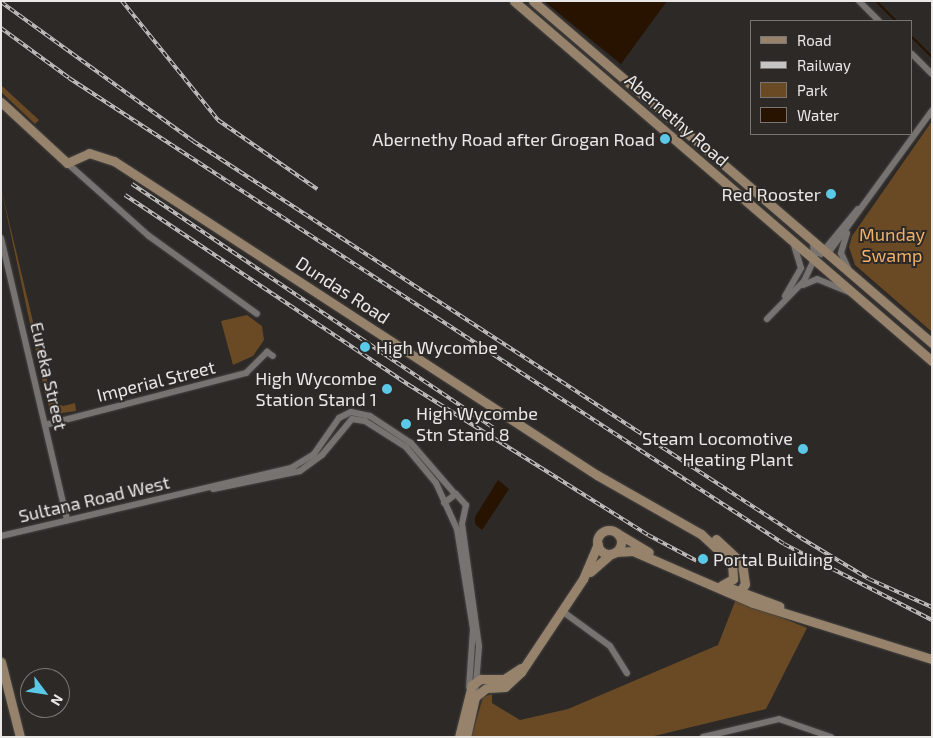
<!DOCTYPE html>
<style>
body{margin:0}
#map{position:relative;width:933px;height:738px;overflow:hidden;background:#2c2927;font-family:"Exo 2",sans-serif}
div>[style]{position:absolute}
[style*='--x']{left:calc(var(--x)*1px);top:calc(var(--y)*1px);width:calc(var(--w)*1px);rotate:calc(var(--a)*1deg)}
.green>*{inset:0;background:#6a4a25}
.water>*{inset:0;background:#271300}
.stream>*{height:2px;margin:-1px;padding:0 1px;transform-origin:1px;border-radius:1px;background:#271300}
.roads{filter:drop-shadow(0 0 1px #474543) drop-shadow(0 0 1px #474543)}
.street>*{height:6px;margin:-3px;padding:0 3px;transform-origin:3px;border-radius:3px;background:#767370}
.secondary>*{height:9px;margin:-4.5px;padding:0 4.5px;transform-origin:4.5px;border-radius:4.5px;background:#97836b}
.secondary>.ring{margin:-4.5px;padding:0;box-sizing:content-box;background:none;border:9px solid #97836b;border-radius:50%}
.rail>*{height:4px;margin-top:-2px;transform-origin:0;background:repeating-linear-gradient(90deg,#2c2927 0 5.5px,#c6c5c3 0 11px);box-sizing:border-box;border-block:1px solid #c6c5c3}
.dots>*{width:14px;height:14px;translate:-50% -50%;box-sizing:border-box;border:2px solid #2c2927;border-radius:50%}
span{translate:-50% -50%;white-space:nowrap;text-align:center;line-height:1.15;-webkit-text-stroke:4px #2c2927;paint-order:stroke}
.street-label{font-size:18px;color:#e9e8e6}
.poi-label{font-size:18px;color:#e9e8e6}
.right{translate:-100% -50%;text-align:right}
.left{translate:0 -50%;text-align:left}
.park-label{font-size:18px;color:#f0b26b}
.frame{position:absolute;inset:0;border:2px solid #e9e8e6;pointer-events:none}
.legend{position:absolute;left:750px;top:20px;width:162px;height:115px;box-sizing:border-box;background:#2c2927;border:1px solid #787573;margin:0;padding:6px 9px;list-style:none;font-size:15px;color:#e9e8e6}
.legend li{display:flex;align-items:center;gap:10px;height:25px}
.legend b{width:25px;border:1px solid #787573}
.north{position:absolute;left:20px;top:668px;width:50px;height:50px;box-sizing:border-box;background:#2c2927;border:1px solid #787573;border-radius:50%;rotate:121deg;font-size:14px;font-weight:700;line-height:20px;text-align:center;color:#e9e8e6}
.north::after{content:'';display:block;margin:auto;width:18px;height:22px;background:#5ac8e6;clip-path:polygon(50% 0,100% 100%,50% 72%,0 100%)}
</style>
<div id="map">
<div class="green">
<div style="clip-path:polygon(1px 85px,39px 120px,35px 124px,1px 92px)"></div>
<div style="clip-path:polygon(932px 121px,932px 332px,855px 265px,849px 247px,852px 236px)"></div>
<div style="clip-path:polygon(1px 188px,52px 401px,63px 406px,75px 403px,76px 411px,55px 414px,47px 403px)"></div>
<div style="clip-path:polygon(247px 315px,262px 326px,264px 340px,253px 356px,233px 365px,221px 321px)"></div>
<div style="clip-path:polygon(736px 599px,807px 628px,766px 709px,650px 737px,471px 737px,483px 697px,492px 694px,492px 703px,520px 720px,568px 709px,718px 645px)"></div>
</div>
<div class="water">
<div style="clip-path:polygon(544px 1px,667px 1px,621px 64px)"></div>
<div style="clip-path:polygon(498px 480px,509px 489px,482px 530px,475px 524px,475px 517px)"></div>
</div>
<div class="stream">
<div style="--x:876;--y:1;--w:28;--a:45"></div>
<div style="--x:912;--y:37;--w:28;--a:45"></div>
</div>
<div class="roads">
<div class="street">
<div style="--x:859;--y:1;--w:28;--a:45"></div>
<div style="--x:912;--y:54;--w:28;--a:45"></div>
<div style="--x:67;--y:163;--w:110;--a:41.7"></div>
<div style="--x:149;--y:236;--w:133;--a:35.8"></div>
<div style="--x:847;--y:233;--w:21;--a:107"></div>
<div style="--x:841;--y:253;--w:17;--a:65"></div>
<div style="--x:1;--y:238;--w:290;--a:76.8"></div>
<div style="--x:810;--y:254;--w:19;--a:-6"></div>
<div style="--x:829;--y:252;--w:175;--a:-53.9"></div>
<div style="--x:821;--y:254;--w:58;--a:-50.6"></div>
<div style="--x:803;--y:285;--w:15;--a:-23"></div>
<div style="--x:817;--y:279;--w:35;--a:22"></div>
<div style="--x:785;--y:296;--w:32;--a:-60"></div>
<div style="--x:801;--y:268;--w:24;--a:-107"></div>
<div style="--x:767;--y:319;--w:53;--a:-45.8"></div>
<div style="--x:804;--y:281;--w:23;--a:-65"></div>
<div style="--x:814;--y:260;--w:18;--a:-93"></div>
<div style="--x:45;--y:425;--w:208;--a:-14.5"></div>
<div style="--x:246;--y:373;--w:30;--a:-45"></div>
<div style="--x:267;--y:352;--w:7;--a:34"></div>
<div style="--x:213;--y:489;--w:89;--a:-11.7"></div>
<div style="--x:300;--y:471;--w:27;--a:-36"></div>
<div style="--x:322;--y:455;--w:47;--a:-50.2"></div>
<div style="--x:352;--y:419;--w:13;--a:9"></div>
<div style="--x:365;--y:421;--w:49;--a:32.4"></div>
<div style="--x:406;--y:447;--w:47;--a:50.2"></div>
<div style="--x:436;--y:483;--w:51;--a:65.5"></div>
<div style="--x:457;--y:529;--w:101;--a:80.9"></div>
<div style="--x:473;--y:629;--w:58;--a:93.9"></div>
<div style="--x:444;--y:503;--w:15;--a:-37"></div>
<div style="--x:456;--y:494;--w:15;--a:48"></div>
<div style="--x:466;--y:505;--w:19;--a:102"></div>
<div style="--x:462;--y:524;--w:123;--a:82.1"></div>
<div style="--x:479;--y:646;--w:51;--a:94.5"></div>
<div style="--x:1;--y:536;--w:298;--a:-13.2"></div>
<div style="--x:291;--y:468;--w:27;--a:-31"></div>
<div style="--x:314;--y:454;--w:44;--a:-55.2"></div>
<div style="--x:339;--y:418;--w:13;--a:-27"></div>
<div style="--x:351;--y:412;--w:19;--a:12"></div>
<div style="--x:370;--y:416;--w:49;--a:33.4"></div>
<div style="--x:411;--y:443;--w:67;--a:49.2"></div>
<div style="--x:562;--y:611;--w:59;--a:36.1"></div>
<div style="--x:610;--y:646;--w:32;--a:58"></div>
<div style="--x:703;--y:737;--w:78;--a:-13.3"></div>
<div style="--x:779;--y:719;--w:55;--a:19.1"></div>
</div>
<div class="secondary">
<div style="--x:514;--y:1;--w:552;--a:40.74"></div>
<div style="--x:533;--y:1;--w:526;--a:40.6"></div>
<div style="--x:1;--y:102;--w:90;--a:42.7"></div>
<div style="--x:67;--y:163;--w:24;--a:-24"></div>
<div style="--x:89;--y:153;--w:26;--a:18"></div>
<div style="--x:114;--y:161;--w:576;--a:33.03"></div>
<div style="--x:597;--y:475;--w:120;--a:29.6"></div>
<div style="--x:701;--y:534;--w:42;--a:43.1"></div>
<div style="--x:732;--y:563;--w:16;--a:86"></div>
<div style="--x:733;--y:579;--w:13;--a:151"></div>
<div class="ring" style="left:597px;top:530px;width:15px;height:15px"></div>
<div style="--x:617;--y:533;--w:37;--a:31"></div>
<div style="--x:716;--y:539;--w:35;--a:43"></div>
<div style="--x:742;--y:563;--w:21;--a:82"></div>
<div style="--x:745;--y:584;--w:14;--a:126"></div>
<div style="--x:615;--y:552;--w:18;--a:-3"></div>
<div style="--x:633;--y:551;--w:131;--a:23.4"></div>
<div style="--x:753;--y:603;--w:188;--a:17.4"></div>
<div style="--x:590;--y:572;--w:28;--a:-41"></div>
<div style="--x:725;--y:586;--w:58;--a:20.3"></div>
<div style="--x:1;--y:662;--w:77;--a:75.8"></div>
<div style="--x:488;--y:688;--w:17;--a:-3"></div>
<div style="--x:505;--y:687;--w:22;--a:-43"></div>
<div style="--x:521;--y:672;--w:112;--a:-56.3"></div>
<div style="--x:583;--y:579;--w:38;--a:-67"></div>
<div style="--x:459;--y:737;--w:54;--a:-76"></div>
<div style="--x:472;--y:685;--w:11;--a:-34"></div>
<div style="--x:481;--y:679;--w:23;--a:0"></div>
<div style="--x:504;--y:679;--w:20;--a:-33"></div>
<div style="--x:466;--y:737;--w:41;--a:-77.3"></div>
<div style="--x:475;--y:697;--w:14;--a:-39"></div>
</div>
</div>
<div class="rail">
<div style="--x:122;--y:1;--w:153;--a:51.1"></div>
<div style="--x:218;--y:120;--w:121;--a:34.9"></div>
<div style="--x:1;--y:2;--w:237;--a:35.9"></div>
<div style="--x:193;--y:141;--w:726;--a:33.14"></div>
<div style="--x:801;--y:538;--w:79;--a:31.1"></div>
<div style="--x:869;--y:579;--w:69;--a:24"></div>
<div style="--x:1;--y:28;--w:84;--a:36.3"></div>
<div style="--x:69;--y:78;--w:853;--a:33.09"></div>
<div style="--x:784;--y:544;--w:166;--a:27.2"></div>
<div style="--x:132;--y:184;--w:437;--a:34"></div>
<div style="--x:125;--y:195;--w:342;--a:33.8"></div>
<div style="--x:409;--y:385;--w:282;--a:32.1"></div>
<div style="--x:648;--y:535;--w:55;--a:28"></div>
</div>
<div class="dots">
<div style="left:665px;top:139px;background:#5ac8e6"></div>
<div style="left:831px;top:194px;background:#5ac8e6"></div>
<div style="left:365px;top:347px;background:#5ac8e6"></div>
<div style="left:387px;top:389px;background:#5ac8e6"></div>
<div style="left:406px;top:424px;background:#5ac8e6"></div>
<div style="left:803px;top:449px;background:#5ac8e6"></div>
<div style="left:703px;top:559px;background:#5ac8e6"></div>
</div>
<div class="street-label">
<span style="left:677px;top:120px;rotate:41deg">Abernethy Road</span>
<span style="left:343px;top:290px;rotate:33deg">Dundas Road</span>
<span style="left:49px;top:376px;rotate:77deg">Eureka Street</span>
<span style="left:156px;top:381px;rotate:-14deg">Imperial Street</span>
<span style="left:94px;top:499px;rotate:-13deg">Sultana Road West</span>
</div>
<div class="poi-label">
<span class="right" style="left:655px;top:139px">Abernethy Road after Grogan Road</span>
<span class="right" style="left:821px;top:194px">Red Rooster</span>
<span class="left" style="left:376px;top:347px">High Wycombe</span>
<span class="right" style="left:377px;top:389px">High Wycombe<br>Station Stand 1</span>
<span class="left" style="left:416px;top:424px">High Wycombe<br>Stn Stand 8</span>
<span class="right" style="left:793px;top:449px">Steam Locomotive<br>Heating Plant</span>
<span class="left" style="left:713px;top:559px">Portal Building</span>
</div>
<div class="park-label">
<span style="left:892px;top:245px">Munday<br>Swamp</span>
</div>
<div class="frame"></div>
<ul class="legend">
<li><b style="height:6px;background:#97836b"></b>Road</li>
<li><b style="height:6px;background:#c6c5c3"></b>Railway</li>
<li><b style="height:14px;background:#6a4a25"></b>Park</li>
<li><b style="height:14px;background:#271300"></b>Water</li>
</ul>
<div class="north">N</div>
</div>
